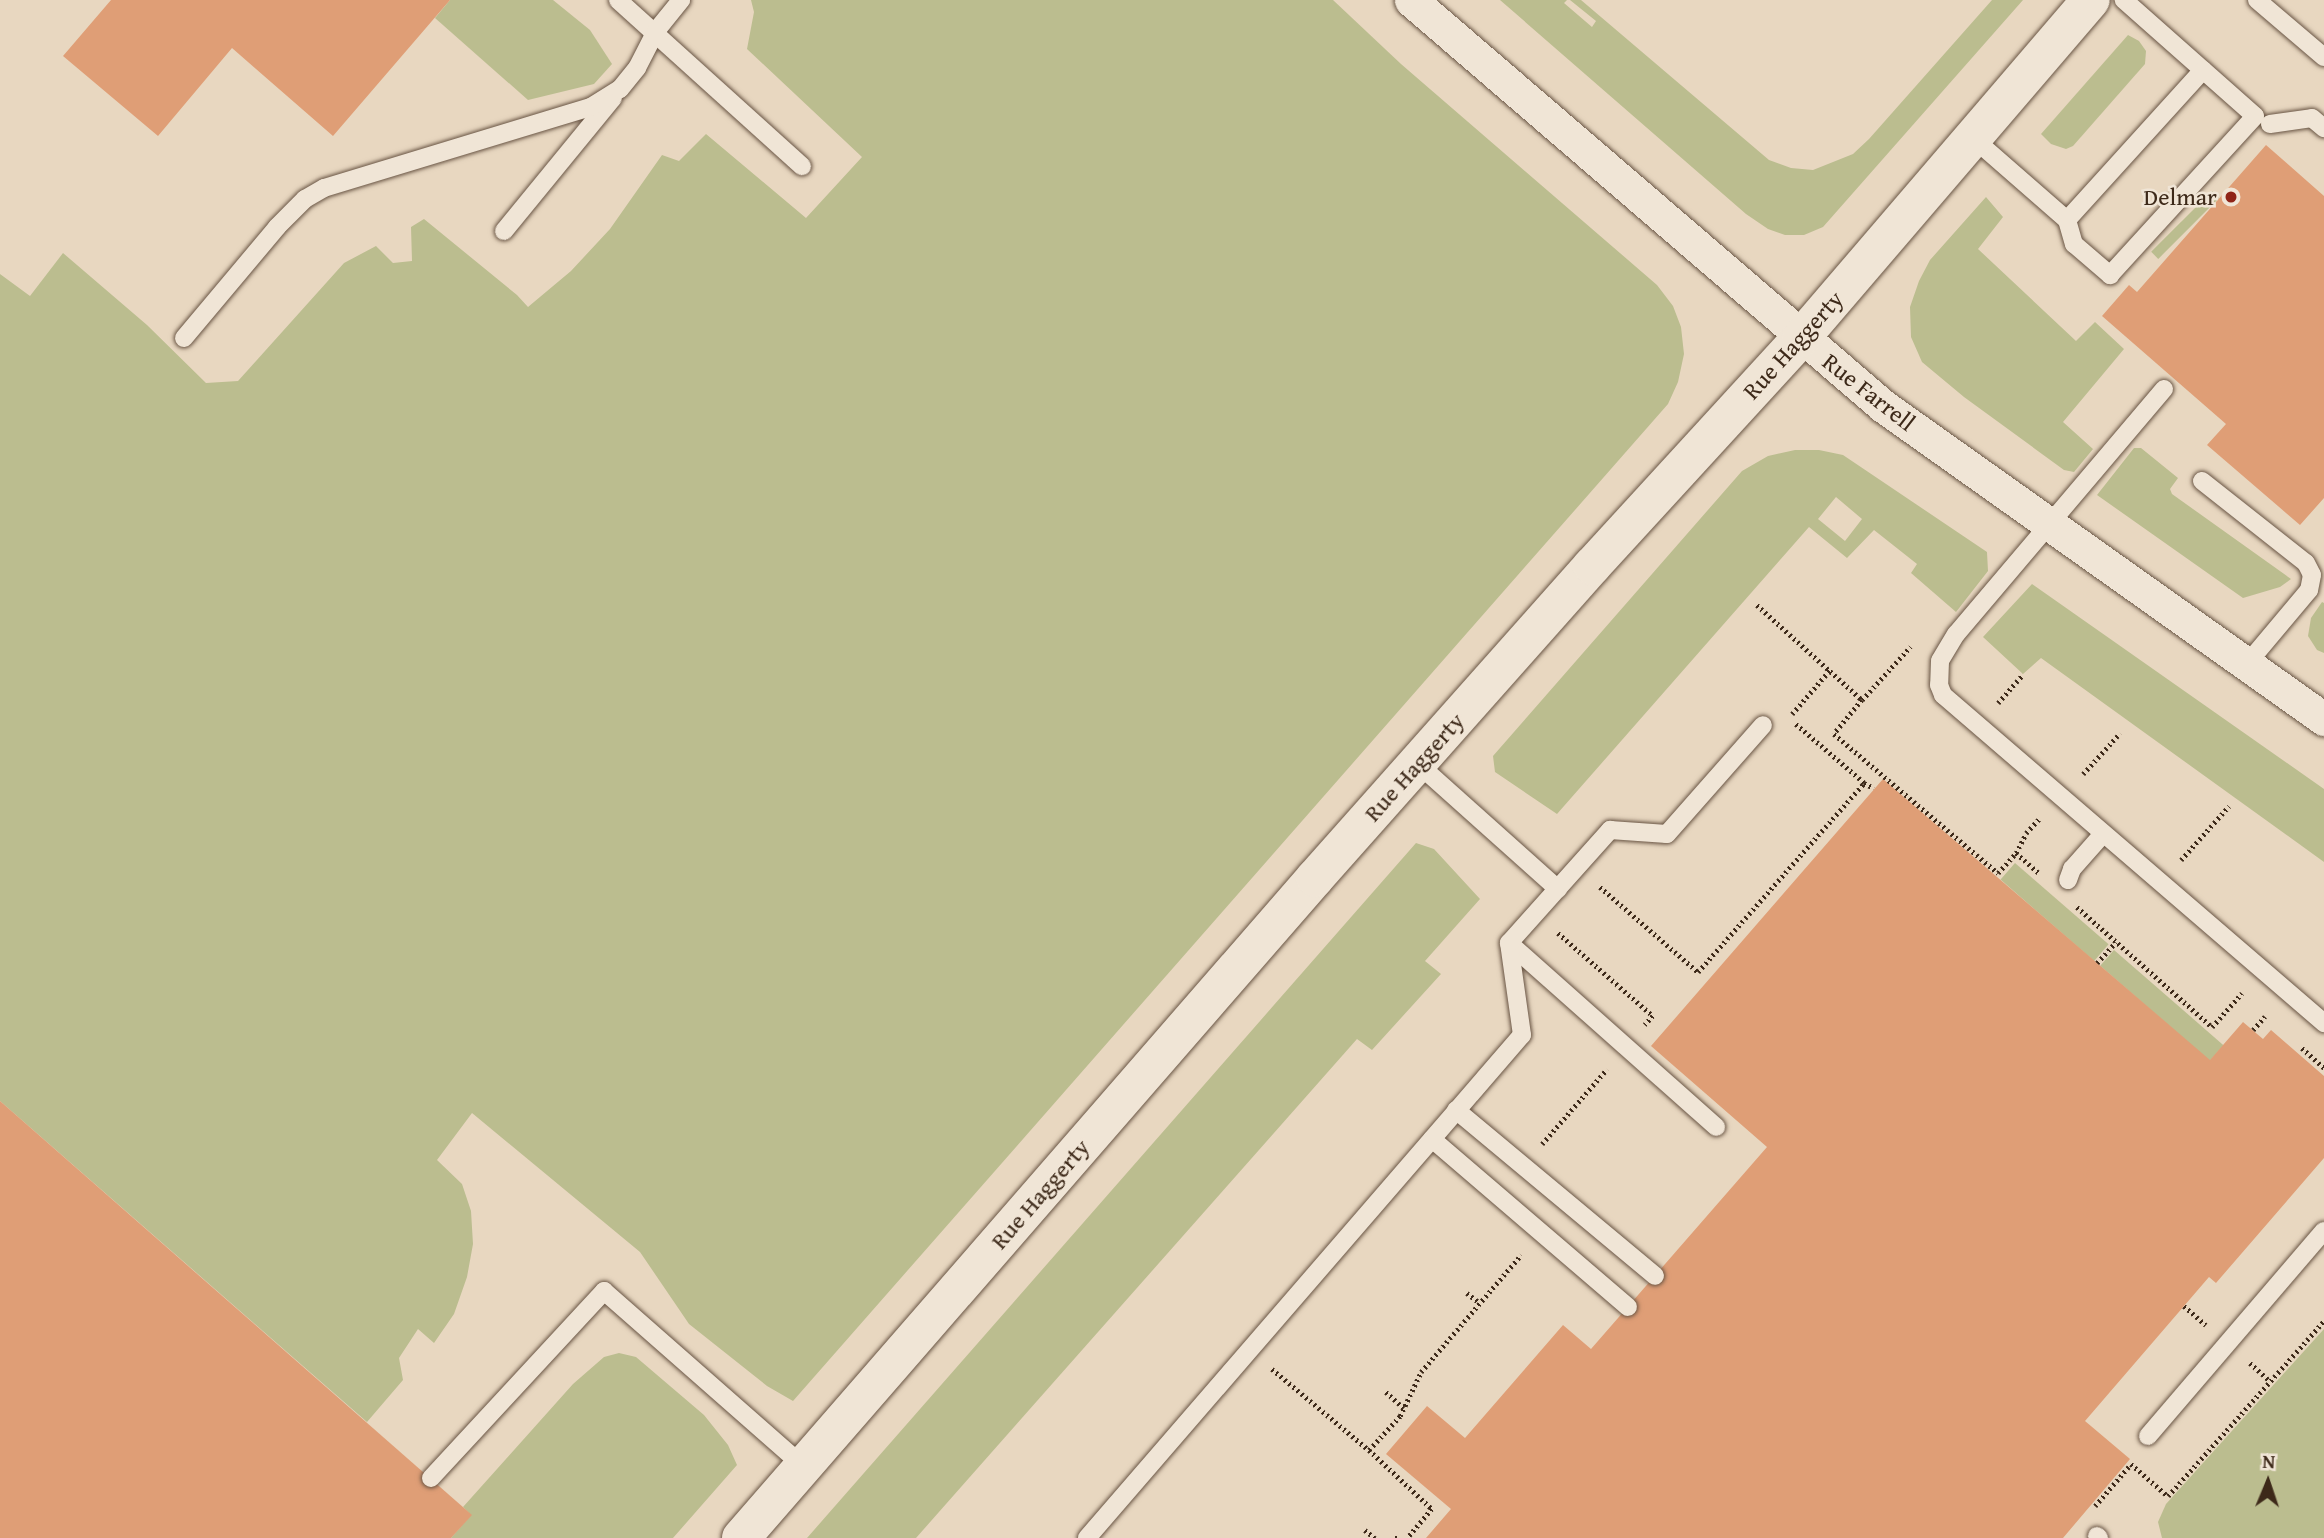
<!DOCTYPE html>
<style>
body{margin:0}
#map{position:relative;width:2324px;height:1538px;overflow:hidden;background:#e8d7c0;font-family:"Gentium Book Plus",serif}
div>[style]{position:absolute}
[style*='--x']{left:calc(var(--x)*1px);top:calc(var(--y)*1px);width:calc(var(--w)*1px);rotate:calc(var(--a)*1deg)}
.green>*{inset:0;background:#bbbd8f;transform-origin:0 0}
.building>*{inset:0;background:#df9e76}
.path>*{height:4.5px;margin-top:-2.25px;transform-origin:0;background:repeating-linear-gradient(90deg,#3d2919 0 2px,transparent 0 5.5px)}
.roads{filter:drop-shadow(0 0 2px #685443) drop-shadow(0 0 2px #685443)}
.lane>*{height:18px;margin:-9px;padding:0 9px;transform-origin:9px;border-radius:9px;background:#f0e5d6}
.street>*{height:33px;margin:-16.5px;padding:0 16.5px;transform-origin:16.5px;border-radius:16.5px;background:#f0e5d6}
.secondary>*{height:38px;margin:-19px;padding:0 19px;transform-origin:19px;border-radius:19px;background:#f0e5d6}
.dots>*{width:19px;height:19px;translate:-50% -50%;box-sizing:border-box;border:4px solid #f0e5d6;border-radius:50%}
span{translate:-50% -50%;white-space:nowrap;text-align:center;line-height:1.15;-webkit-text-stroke:5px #f0e5d6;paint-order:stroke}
.poi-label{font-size:24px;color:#3d2919}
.right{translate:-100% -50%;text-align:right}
.street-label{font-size:24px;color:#3d2919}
.north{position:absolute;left:2233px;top:1447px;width:70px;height:70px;-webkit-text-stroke:5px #f0e5d6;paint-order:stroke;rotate:2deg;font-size:19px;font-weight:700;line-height:28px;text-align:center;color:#3d2919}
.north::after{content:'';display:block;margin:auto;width:24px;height:32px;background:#3d2919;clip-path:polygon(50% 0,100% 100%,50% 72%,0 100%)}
</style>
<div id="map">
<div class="green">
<div style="clip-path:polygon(450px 0,553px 0,590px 30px,612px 64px,594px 84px,528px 100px,435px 18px)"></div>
<div style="clip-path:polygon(751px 0,1333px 0,1401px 64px,1657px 285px,1673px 306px,1681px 327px,1684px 354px,1678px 382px,1668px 404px,793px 1401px,767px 1386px,689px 1324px,640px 1252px,472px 1113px,437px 1160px,462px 1184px,471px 1211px,473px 1244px,467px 1277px,454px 1314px,434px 1343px,418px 1329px,399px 1358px,403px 1380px,367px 1422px,0 1101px,0 274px,30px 296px,63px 253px,147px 325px,206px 383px,238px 381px,344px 263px,376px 246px,393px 263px,412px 261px,411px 227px,424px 219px,517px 295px,528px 307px,571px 271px,610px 229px,662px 155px,679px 161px,706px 134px,806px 218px,862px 157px,747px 49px,754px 12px)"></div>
<div style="clip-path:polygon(1500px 0,1567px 0,1564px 3px,1592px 27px,1596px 21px,1570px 0,1581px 0,1769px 160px,1791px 168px,1813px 170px,1853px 154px,1869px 139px,1992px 0,2023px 0,1823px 227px,1804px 235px,1785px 235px,1768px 229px,1746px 214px)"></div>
<div style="clip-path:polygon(2128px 35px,2139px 41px,2146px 51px,2145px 64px,2073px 146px,2066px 149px,2051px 144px,2041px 134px)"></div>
<div style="left:2212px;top:191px;width:10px;height:86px;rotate:45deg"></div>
<div style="clip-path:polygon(1986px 197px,2003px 217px,1978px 249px,2076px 341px,2095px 322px,2124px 349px,2063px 422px,2093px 449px,2074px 472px,2064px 470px,1964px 397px,1922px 362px,1911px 337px,1910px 307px,1919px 281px,1930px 260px)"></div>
<div style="clip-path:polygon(2134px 448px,2141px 448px,2178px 478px,2170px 489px,2172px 494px,2291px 579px,2280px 587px,2243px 598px,2097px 495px)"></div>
<div style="clip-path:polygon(evenodd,1795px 450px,1819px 450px,1843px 455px,1987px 552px,1988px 571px,1956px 612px,1911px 573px,1917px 564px,1874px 530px,1847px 558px,1809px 527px,1557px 814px,1495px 772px,1493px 756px,1742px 471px,1768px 456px,1795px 450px,1836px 497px,1862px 519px,1845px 541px,1818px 519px,1836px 497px)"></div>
<div style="clip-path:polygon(2032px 584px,2324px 789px,2324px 862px,2041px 658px,2023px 674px,1983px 637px)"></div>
<div style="clip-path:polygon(2322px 602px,2324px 603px,2324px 653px,2317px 650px,2308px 636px,2311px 618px)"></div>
<div style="clip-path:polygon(1416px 843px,1434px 849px,1480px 899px,1425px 961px,1441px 974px,1372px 1050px,1357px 1039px,916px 1538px,807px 1538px)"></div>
<div style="left:2015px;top:863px;width:124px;height:22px;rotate:41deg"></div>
<div style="left:2114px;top:950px;width:145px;height:21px;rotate:41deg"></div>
<div style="clip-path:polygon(2324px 1329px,2324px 1538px,2162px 1538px,2158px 1522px,2166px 1504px)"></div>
<div style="clip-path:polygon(619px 1353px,636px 1357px,704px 1415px,728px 1445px,737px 1465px,673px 1538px,451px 1538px,471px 1515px,463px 1507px,573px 1384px,604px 1357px)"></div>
</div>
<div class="building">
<div style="clip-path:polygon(111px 0,450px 0,333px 136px,232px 48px,158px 136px,63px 56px)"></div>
<div style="clip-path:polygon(2266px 145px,2324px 196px,2324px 498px,2300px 525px,2207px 445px,2226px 424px,2102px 316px,2129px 285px,2137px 292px)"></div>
<div style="clip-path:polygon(1883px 779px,2210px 1060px,2243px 1022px,2263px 1039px,2271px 1030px,2324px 1076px,2324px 1158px,2216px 1283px,2209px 1277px,2085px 1421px,2130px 1459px,2063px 1538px,1426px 1538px,1451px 1509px,1386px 1454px,1427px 1406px,1465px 1438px,1563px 1325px,1591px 1349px,1767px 1147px,1651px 1046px)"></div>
<div style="clip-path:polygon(0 1101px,472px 1515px,451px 1538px,0 1538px)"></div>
</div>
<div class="path">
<div style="--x:1757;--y:605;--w:142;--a:42.1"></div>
<div style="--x:1862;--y:700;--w:44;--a:129.5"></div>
<div style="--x:1834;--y:734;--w:215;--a:40.3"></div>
<div style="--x:1998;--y:873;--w:27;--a:-48"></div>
<div style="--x:2016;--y:853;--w:30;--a:41"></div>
<div style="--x:1862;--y:700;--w:72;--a:-47.8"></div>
<div style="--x:1998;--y:703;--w:38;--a:-49"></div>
<div style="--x:1792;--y:714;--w:58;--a:-49.2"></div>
<div style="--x:2083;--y:774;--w:55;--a:-47.9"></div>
<div style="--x:1864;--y:783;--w:11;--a:27"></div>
<div style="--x:2016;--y:853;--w:22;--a:-63"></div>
<div style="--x:2026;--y:833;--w:21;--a:-47"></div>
<div style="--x:2181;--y:860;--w:72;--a:-48.4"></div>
<div style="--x:1600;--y:887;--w:130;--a:40.9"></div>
<div style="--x:1698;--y:972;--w:252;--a:-48.7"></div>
<div style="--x:1864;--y:783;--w:92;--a:-139.4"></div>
<div style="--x:2077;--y:907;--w:181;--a:41.6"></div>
<div style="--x:2212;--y:1027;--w:45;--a:-48.6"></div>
<div style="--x:1558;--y:933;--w:126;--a:41.1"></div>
<div style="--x:1653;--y:1016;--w:12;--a:132"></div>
<div style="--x:2097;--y:963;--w:28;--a:-48"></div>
<div style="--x:2253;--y:1030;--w:18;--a:-49"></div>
<div style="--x:2302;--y:1048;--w:30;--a:42"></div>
<div style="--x:1542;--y:1144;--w:99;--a:-49.1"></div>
<div style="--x:1467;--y:1293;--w:16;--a:38"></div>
<div style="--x:2184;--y:1306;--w:29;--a:41"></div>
<div style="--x:2250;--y:1363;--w:27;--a:42"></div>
<div style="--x:1272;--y:1369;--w:126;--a:39.9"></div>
<div style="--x:1369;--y:1450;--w:46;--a:-47.6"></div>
<div style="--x:1400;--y:1416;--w:49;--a:-64.5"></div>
<div style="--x:1421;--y:1372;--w:154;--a:-49.5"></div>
<div style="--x:1386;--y:1392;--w:24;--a:42"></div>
<div style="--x:1369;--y:1450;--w:86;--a:43.1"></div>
<div style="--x:1432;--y:1509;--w:38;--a:130"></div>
<div style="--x:2095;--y:1506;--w:55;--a:-49.4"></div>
<div style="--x:2131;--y:1464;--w:49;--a:40.9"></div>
<div style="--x:2168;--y:1496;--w:234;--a:-48.3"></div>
<div style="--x:1365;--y:1530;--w:13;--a:39"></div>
<div style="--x:1395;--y:1538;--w:4;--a:0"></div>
</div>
<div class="roads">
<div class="lane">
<div style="--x:618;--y:0;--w:248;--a:42.1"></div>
<div style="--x:2257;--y:0;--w:88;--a:40.4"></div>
<div style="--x:2270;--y:124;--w:42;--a:-8.1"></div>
<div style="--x:2312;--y:118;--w:16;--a:40"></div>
<div style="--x:1973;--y:138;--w:125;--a:41.1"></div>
<div style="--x:2067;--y:220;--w:202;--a:-47.8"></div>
<div style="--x:2203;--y:70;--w:106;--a:-138.5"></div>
<div style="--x:2067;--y:220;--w:25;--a:74"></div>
<div style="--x:2074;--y:244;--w:48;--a:40.7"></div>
<div style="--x:2110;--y:275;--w:215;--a:-47.6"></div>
<div style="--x:2255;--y:116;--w:69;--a:-138.5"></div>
<div style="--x:504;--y:231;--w:172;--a:-50.7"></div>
<div style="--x:184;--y:338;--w:145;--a:-50"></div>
<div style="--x:277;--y:227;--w:40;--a:-45"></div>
<div style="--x:305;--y:199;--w:22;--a:-30"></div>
<div style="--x:324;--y:188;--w:279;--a:-16.9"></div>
<div style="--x:591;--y:107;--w:34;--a:-32"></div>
<div style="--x:620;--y:89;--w:27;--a:-51"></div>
<div style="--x:637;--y:68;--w:42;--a:-62.8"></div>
<div style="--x:656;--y:31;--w:40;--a:-51"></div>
<div style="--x:2164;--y:389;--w:321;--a:130.3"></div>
<div style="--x:1956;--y:634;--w:31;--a:121"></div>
<div style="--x:1940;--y:661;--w:24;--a:92"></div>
<div style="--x:1939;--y:685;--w:11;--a:68"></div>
<div style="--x:1943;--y:695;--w:503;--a:40.72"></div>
<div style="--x:2202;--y:481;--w:132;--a:38.3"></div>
<div style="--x:2306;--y:563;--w:13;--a:63"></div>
<div style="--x:2312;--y:575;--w:15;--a:101"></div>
<div style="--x:2309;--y:590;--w:97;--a:130"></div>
<div style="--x:1417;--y:763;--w:189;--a:41.8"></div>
<div style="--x:2068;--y:880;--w:12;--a:-70"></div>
<div style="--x:2072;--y:869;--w:47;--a:-48.5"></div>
<div style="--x:1509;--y:943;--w:277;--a:41.6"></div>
<div style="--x:1456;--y:1110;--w:259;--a:39.8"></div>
<div style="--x:1432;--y:1139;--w:258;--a:40.6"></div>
<div style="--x:2148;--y:1436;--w:270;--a:-49.4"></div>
<div style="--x:431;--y:1478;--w:255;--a:-47.2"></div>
<div style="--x:604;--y:1291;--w:265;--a:41.3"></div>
<div style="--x:2097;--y:1536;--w:3;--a:45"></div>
<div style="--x:1087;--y:1538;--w:665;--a:-49.15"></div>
<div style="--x:1522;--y:1035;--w:93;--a:-98"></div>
<div style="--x:1509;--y:943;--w:152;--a:-48.2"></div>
<div style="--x:1610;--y:830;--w:57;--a:4"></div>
<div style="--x:1667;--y:834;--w:145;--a:-48.6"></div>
</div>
<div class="street">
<div style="--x:1411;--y:0;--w:623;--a:40.7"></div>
<div style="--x:1883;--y:406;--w:541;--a:35.37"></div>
</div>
<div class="secondary">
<div style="--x:741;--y:1538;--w:875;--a:-48.99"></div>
<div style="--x:1315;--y:878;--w:417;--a:-48.4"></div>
<div style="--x:1592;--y:566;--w:309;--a:-47.5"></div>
<div style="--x:1801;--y:338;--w:445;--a:-49.4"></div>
</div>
</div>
<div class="dots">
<div style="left:2231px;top:197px;background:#8f2418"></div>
</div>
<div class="poi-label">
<span class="right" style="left:2217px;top:197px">Delmar</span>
</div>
<div class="street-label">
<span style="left:1793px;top:345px;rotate:-48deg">Rue Haggerty</span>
<span style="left:1869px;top:392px;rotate:38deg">Rue Farrell</span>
<span style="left:1414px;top:767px;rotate:-48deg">Rue Haggerty</span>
<span style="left:1040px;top:1194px;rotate:-49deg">Rue Haggerty</span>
</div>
<div class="north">N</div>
</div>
